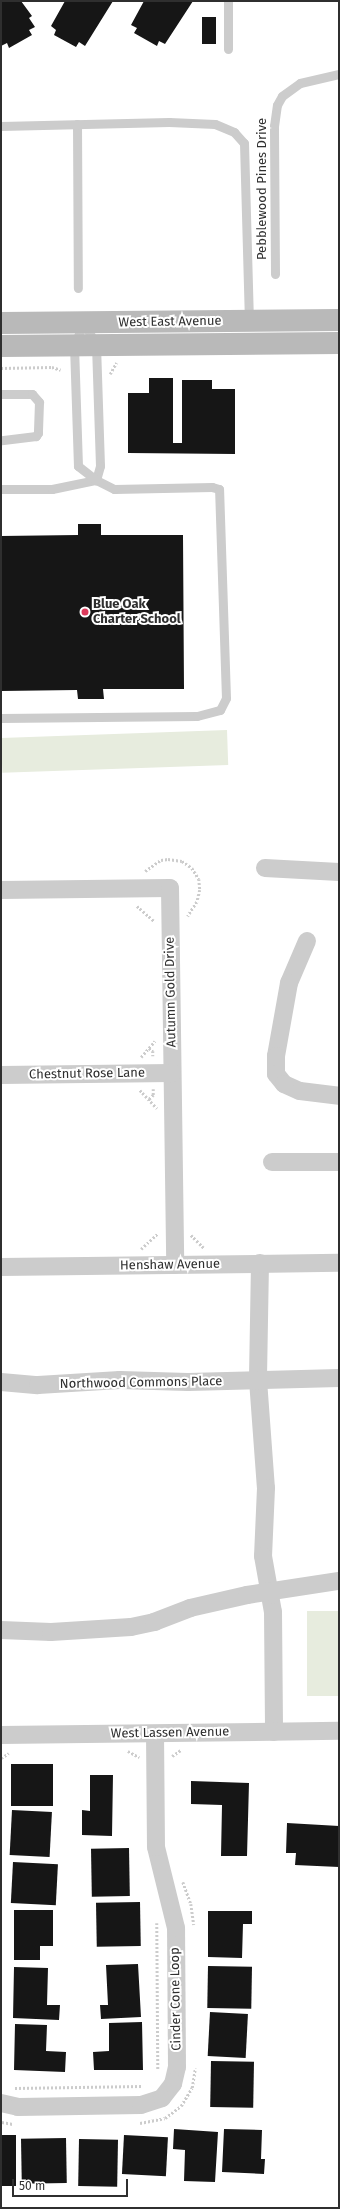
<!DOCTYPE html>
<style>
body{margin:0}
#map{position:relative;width:340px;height:2209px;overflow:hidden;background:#fff;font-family:"Fira Sans",sans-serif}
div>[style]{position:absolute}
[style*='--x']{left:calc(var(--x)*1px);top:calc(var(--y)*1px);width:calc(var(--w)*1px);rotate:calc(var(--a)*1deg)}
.green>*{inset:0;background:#e7ecde;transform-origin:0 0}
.building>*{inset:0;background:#161616;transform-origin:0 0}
.path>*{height:2.5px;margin-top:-1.25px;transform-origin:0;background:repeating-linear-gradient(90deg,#ccc 0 2px,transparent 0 4px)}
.lane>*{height:9px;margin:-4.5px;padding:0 4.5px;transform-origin:4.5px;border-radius:4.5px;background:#ccc}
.street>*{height:18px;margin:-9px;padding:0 9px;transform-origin:9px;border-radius:9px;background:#ccc}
.secondary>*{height:22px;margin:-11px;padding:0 11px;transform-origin:11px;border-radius:11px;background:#b9b9b9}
.dots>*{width:11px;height:11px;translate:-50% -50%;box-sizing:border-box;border:2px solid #fff;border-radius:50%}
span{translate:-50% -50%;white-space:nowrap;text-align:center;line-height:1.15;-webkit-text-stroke:4px #fff;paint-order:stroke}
.street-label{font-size:13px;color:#2f2f2f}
.poi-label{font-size:13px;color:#2f2f2f;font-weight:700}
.left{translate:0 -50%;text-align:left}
.frame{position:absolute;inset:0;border:2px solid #2f2f2f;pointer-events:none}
.scale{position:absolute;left:12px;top:2179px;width:116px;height:18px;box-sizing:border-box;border:2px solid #2f2f2f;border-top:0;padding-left:5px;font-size:12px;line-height:14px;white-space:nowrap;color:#2f2f2f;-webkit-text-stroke:3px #fff;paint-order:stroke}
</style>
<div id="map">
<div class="green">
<div style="left:227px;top:730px;width:35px;height:226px;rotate:88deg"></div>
<div style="left:307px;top:1611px;width:32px;height:85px"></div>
</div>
<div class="building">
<div style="clip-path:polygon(1px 1px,21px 1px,32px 16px,29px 18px,35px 27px,29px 30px,32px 35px,9px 48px,7px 43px,1px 46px)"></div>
<div style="clip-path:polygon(65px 1px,113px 1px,85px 46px,79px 42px,76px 47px,54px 35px,56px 30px,51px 26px)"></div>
<div style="clip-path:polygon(144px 1px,193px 1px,165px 44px,159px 41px,157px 46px,134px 33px,137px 28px,131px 25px)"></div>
<div style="left:202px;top:17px;width:14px;height:27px"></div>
<div style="clip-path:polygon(149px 378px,173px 378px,173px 443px,182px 443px,182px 380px,212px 380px,212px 389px,235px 389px,235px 454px,128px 453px,128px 393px,149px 393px)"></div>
<div style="clip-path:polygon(78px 524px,101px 524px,101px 535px,183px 535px,184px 689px,103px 689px,104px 699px,78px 699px,77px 690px,1px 691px,1px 536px,78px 535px)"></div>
<div style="left:11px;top:1764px;width:42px;height:42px"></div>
<div style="clip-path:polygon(90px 1775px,113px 1775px,112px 1836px,82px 1835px,82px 1810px,90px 1811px)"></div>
<div style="clip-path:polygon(191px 1781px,249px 1783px,247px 1856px,221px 1856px,222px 1805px,191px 1804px)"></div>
<div style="left:12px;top:1810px;width:40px;height:45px;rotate:3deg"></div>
<div style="clip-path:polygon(287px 1823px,339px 1826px,339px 1867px,295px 1865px,296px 1853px,286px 1853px)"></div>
<div style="left:129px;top:1848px;width:48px;height:38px;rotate:89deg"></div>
<div style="left:13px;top:1862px;width:45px;height:41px;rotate:3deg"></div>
<div style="left:140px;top:1902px;width:44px;height:44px;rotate:89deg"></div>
<div style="clip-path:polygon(14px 1910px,53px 1910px,53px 1946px,40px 1946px,40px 1960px,14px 1960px)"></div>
<div style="clip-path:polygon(208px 1911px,252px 1911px,252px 1924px,243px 1924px,242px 1958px,208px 1957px)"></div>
<div style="clip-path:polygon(138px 1964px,141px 2017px,101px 2019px,100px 2005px,108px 2005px,106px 1965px)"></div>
<div style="left:208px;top:1966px;width:44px;height:42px;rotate:1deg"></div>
<div style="clip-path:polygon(14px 1967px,48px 1968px,47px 2005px,60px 2005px,59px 2020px,13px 2018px)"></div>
<div style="left:210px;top:2012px;width:38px;height:44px;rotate:3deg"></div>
<div style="clip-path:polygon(142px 2022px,143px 2070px,94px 2070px,93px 2052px,109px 2051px,109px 2023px)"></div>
<div style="clip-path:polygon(15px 2024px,47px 2025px,46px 2051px,66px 2052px,65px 2072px,14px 2070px)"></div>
<div style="left:211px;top:2061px;width:43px;height:46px;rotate:1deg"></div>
<div style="clip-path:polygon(174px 2129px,218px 2132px,215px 2182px,184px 2181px,185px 2150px,173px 2149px)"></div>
<div style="clip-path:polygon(224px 2129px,262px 2130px,261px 2159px,265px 2159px,264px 2174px,222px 2172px)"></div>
<div style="left:1px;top:2135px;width:15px;height:51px"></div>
<div style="left:124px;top:2135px;width:44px;height:39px;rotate:3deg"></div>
<div style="left:66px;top:2138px;width:45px;height:45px;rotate:89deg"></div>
<div style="left:79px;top:2139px;width:39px;height:47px;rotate:1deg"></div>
</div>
<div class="path">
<div style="--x:1;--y:368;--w:51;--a:-1.1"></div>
<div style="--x:52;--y:367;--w:9;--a:18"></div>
<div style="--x:110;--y:374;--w:13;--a:-61"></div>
<div style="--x:145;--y:871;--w:19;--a:-35"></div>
<div style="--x:161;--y:860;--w:7;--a:-8"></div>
<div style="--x:168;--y:859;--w:14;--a:8"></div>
<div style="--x:182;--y:861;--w:12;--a:35"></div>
<div style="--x:192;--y:868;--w:13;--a:58"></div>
<div style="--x:199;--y:879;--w:11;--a:85"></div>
<div style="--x:200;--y:890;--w:12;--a:104"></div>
<div style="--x:197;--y:902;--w:17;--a:123"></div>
<div style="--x:137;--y:906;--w:23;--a:41"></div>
<div style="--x:149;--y:1048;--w:5;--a:37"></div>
<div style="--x:153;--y:1051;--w:5;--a:90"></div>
<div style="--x:141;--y:1057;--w:21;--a:-49"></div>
<div style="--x:140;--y:1090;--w:25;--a:47"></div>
<div style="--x:149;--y:1099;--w:6;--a:-45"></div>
<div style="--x:153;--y:1095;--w:6;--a:-90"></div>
<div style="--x:191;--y:1235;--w:18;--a:45"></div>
<div style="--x:141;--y:1249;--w:23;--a:-43"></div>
<div style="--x:128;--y:1751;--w:13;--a:29"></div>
<div style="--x:172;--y:1756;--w:11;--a:-34"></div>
<div style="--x:1;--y:1758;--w:9;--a:-32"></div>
<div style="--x:183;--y:1882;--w:23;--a:70"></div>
<div style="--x:191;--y:1904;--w:21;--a:82"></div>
<div style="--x:157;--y:1923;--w:147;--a:89.6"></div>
<div style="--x:15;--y:2088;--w:127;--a:-0.9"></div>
<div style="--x:2;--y:2122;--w:11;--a:10"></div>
<div style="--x:140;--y:2123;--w:25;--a:-11"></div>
<div style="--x:165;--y:2118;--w:20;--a:-37"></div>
<div style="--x:181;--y:2106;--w:21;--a:-59"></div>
<div style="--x:192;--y:2088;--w:20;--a:-81"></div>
</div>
<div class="lane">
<div style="--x:228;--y:49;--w:48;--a:-90"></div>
<div style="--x:77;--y:124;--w:164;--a:89.7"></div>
<div style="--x:1;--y:126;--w:168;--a:-1.4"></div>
<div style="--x:169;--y:122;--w:46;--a:2.5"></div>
<div style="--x:215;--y:124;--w:21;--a:23"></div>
<div style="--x:234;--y:132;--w:15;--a:48"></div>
<div style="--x:244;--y:143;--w:178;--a:88.4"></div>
<div style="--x:275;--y:274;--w:148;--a:-90.4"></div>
<div style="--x:274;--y:126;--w:21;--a:-82"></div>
<div style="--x:277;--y:105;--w:10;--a:-61"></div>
<div style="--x:282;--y:96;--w:22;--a:-36"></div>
<div style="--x:300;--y:83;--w:40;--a:-13"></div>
<div style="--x:84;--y:323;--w:25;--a:61"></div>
<div style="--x:96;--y:345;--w:121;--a:88.1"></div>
<div style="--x:100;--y:466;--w:15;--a:106"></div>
<div style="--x:1;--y:394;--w:31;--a:0"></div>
<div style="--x:32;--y:394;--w:11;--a:49"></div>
<div style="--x:39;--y:402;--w:31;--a:92"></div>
<div style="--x:38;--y:433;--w:4;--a:124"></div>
<div style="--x:36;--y:436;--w:35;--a:173"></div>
<div style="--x:1;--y:489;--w:51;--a:0"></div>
<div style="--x:52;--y:489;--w:45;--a:-11.6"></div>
<div style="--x:1;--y:718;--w:196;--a:-0.6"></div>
<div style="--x:197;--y:716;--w:24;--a:-15"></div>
<div style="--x:220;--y:710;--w:13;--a:-63"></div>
<div style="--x:226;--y:698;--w:209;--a:-91.9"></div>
<div style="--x:219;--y:489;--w:7;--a:-164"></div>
<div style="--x:212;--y:487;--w:98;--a:178.8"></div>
<div style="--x:114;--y:489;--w:20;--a:-153"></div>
<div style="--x:96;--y:480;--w:23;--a:-142"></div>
<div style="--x:78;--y:466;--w:121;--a:-91.9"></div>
<div style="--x:74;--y:345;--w:24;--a:-66"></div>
</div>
<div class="street">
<div style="--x:265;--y:868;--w:74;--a:3.1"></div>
<div style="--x:1;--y:890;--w:169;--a:-0.7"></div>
<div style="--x:170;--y:888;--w:377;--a:89.2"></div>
<div style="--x:307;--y:941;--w:46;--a:113.2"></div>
<div style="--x:289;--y:983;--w:74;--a:100.1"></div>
<div style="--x:276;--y:1056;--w:18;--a:90"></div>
<div style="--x:276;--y:1074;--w:13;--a:51"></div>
<div style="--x:284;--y:1084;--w:17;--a:24"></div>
<div style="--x:300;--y:1091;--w:39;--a:7"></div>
<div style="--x:1;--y:1075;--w:171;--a:-0.7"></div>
<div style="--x:272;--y:1162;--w:67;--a:0"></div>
<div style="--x:260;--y:1263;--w:117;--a:91"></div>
<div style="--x:258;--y:1380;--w:108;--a:85.8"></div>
<div style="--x:266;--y:1488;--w:68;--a:92.5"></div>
<div style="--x:263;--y:1556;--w:57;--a:79.9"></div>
<div style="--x:273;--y:1612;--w:120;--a:89.5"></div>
<div style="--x:1;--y:1267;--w:338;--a:-0.7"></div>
<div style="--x:1;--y:1382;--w:37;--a:5"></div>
<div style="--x:38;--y:1385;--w:82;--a:-3.5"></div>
<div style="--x:120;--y:1380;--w:68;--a:1.7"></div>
<div style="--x:188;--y:1382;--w:151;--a:-1.5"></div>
<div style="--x:1;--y:1630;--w:50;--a:2.3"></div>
<div style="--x:51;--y:1632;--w:80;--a:-3.6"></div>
<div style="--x:131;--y:1627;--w:24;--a:-12"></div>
<div style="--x:154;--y:1622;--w:39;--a:-21"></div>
<div style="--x:190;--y:1608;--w:58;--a:-12.8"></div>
<div style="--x:247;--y:1595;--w:93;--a:-8.7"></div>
<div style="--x:1;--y:1735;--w:338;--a:-0.7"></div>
<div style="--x:1;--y:2103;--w:17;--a:13"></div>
<div style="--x:18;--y:2107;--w:123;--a:-0.9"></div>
<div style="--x:141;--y:2105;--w:22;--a:-18"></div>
<div style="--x:162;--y:2098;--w:18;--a:-52"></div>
<div style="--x:173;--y:2084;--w:17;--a:-77"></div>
<div style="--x:177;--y:2067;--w:139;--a:-90.4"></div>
<div style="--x:176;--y:1928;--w:83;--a:-103.9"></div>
<div style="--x:156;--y:1847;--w:113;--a:-90.5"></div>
</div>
<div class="secondary">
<div style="--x:1;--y:323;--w:338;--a:-0.5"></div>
<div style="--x:1;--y:346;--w:338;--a:-0.5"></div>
</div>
<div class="dots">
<div style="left:85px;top:612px;background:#de3a5c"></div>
</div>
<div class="street-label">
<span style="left:262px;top:189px;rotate:-90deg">Pebblewood Pines Drive</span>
<span style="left:170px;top:322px;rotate:-1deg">West East Avenue</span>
<span style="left:171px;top:992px;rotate:-91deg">Autumn Gold Drive</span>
<span style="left:87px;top:1074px;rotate:-1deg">Chestnut Rose Lane</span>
<span style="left:170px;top:1265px;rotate:-1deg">Henshaw Avenue</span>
<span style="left:141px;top:1383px;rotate:-1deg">Northwood Commons Place</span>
<span style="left:170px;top:1733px;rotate:-1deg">West Lassen Avenue</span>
<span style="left:176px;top:1999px;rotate:-91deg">Cinder Cone Loop</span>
</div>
<div class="poi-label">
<span class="left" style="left:93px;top:612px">Blue Oak<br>Charter School</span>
</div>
<div class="frame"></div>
<div class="scale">50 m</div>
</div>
